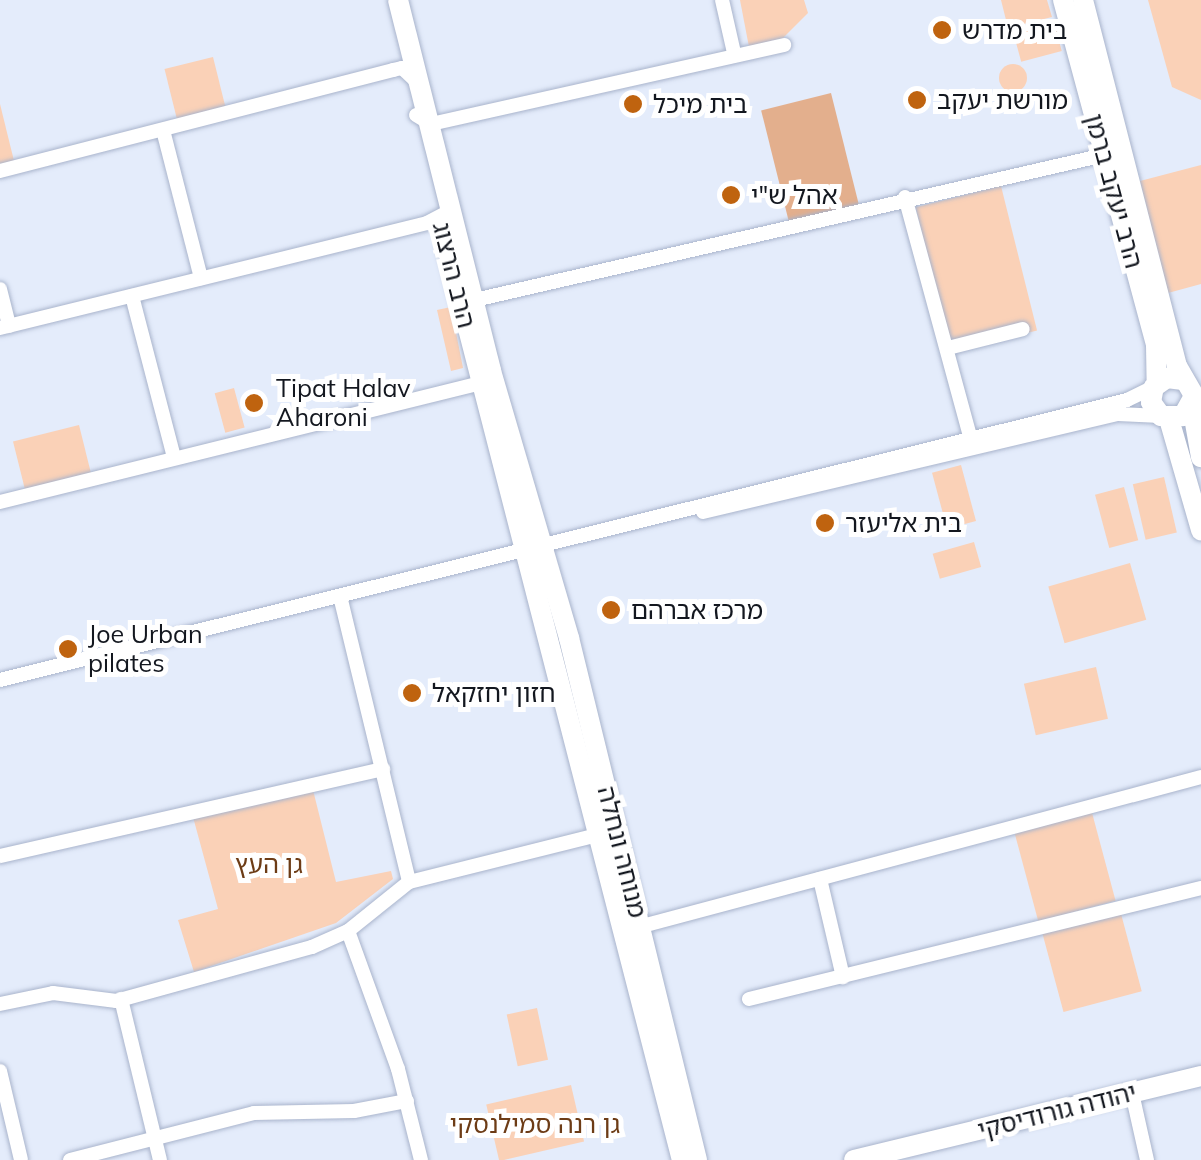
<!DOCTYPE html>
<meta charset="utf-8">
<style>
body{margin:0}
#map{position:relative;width:1201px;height:1160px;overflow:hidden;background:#e4ecfb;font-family:Mulish,"Noto Sans Hebrew",sans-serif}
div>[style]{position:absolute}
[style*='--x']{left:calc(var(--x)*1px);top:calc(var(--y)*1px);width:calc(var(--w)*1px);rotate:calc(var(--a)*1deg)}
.green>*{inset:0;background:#fad1b7;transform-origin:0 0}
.round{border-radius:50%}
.forest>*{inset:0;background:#e3af8d;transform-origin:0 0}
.roads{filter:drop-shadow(0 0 2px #a9b4cc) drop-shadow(0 0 2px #a9b4cc)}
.street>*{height:14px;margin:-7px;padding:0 7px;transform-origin:7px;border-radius:7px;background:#fff}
.secondary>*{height:20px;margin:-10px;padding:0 10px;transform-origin:10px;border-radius:10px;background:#fff}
.dots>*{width:28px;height:28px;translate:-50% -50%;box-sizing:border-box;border:5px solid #fff;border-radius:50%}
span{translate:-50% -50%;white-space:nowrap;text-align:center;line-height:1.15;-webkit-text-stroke:10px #fff;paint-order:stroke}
.poi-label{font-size:25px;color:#13171f}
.left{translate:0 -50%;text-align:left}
.street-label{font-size:25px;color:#13171f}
.park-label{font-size:25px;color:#6d3c16}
</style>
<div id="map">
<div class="green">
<div style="clip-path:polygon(740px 0,804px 0,808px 13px,780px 41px,749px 47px)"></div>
<div style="clip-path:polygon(1001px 0,1047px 0,1052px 17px,1008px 28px)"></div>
<div style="clip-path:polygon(1148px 0,1201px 0,1201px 100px,1172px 87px)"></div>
<div style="left:1054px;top:22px;width:30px;height:42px;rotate:75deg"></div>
<div style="left:213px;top:57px;width:54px;height:50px;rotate:76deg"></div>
<div class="round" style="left:999px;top:64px;width:28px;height:28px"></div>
<div style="clip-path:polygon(0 104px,15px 165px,0 168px)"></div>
<div style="clip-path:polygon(1201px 165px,1201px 284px,1168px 293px,1140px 181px)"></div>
<div style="left:1001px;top:186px;width:149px;height:88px;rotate:76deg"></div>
<div style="clip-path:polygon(451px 307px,463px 368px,451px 371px,437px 310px)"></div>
<div style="left:234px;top:388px;width:41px;height:20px;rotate:75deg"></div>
<div style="left:79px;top:425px;width:53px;height:68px;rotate:76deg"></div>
<div style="left:961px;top:465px;width:58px;height:30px;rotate:75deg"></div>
<div style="left:1164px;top:477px;width:57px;height:32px;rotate:77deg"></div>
<div style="left:1124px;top:487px;width:55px;height:30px;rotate:75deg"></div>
<div style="left:974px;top:542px;width:26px;height:43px;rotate:74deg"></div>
<div style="left:1130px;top:563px;width:59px;height:85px;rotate:74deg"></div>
<div style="left:1096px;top:667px;width:53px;height:74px;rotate:77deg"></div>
<div style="clip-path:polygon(313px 790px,336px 882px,391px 871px,393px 879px,336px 923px,194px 972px,178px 920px,218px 909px,193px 817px)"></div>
<div style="left:1091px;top:809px;width:95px;height:80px;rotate:75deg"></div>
<div style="left:1120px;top:910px;width:84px;height:81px;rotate:75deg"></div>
<div style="left:537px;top:1008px;width:53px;height:31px;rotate:78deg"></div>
<div style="left:571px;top:1085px;width:58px;height:87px;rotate:77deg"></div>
</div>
<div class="forest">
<div style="left:831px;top:93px;width:115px;height:72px;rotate:76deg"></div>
</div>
<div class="roads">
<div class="street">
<div style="--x:722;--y:0;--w:54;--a:77.2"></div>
<div style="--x:416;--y:115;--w:17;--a:31"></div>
<div style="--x:431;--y:124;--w:362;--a:-12.6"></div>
<div style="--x:163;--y:130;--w:153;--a:75.6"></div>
<div style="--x:0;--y:171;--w:406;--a:-14.4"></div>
<div style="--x:393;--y:70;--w:9;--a:-13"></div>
<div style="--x:402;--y:68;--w:19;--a:43"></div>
<div style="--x:905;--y:197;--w:259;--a:74.8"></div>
<div style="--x:0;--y:289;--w:38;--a:76"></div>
<div style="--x:132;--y:296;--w:166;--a:75.4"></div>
<div style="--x:466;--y:302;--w:655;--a:-12.97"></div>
<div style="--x:0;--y:328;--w:440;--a:-13.8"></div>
<div style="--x:427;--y:223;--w:27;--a:-28"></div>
<div style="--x:948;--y:348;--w:77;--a:-14.2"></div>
<div style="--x:0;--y:502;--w:495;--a:-13.9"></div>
<div style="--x:480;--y:383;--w:9;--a:-49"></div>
<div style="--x:703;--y:512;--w:426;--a:-13.3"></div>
<div style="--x:1118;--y:414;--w:43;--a:2.7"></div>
<div style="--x:340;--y:596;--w:294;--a:76.4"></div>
<div style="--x:0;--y:680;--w:1161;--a:-13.95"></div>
<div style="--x:1127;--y:400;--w:30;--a:-26"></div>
<div style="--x:0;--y:856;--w:393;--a:-12.8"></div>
<div style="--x:820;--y:879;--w:101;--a:76.8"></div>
<div style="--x:631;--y:929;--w:590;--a:-14.93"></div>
<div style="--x:348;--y:931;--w:147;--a:70.1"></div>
<div style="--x:398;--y:1069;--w:94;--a:75.8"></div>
<div style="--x:121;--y:999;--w:166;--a:76.4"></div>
<div style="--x:749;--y:999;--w:465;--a:-13.8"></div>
<div style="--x:0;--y:1004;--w:54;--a:-11.7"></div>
<div style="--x:53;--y:993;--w:64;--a:7.2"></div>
<div style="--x:116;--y:1001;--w:203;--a:-15.4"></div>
<div style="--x:312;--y:947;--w:39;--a:-24"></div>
<div style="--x:348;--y:931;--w:78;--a:-38.8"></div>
<div style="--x:409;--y:882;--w:199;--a:-14"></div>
<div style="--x:0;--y:1071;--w:91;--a:76.7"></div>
<div style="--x:1132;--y:1093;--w:69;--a:77.4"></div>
<div style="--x:70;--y:1160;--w:190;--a:-14.3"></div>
<div style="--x:254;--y:1113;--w:100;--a:-1.1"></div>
<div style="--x:354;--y:1111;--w:54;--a:-10.7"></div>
</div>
<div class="secondary">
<div style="--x:398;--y:0;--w:382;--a:75.9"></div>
<div style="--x:491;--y:371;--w:278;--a:73.7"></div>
<div style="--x:569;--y:638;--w:537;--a:76.22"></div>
<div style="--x:1063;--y:0;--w:357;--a:74.9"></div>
<div style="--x:1156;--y:345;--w:39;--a:89"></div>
<div style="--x:1083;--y:0;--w:378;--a:75.6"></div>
<div style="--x:1177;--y:366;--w:34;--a:60"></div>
<div style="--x:1194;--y:396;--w:23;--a:119"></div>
<div style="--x:1183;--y:416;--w:22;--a:180"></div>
<div style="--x:1161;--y:416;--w:17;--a:-126"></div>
<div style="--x:1151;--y:402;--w:15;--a:-79"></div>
<div style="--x:1154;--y:387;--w:16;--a:-35"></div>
<div style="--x:1167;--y:378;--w:16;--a:7"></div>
<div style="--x:447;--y:247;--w:943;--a:75.57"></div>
<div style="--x:1192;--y:406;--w:52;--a:80"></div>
<div style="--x:1169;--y:419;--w:116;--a:73.9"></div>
<div style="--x:854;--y:1160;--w:357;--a:-13.6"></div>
</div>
</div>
<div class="dots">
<div style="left:942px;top:30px;background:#bf630f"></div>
<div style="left:917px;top:100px;background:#bf630f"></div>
<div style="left:633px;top:104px;background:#bf630f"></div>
<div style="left:731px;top:195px;background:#bf630f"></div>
<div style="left:254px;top:403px;background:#bf630f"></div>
<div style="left:825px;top:523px;background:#bf630f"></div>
<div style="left:611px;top:610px;background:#bf630f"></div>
<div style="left:68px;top:649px;background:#bf630f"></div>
<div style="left:412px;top:693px;background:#bf630f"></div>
</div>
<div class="poi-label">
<span class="left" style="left:962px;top:30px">בית מדרש</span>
<span class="left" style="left:937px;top:100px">מורשת יעקב</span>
<span class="left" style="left:653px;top:104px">בית מיכל</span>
<span class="left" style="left:751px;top:195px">אהל ש"י</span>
<span class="left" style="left:276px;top:403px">Tipat Halav<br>Aharoni</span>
<span class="left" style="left:845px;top:523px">בית אליעזר</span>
<span class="left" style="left:631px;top:610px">מרכז אברהם</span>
<span class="left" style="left:88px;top:649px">Joe Urban<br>pilates</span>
<span class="left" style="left:432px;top:693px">חזון יחזקאל</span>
</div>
<div class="street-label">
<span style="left:1114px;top:191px;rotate:75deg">הרב יעקב ברמן</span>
<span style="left:454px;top:275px;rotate:76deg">הרב הרצוג</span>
<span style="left:622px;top:852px;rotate:76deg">מנוחה ונחלה</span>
<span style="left:1057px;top:1111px;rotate:-14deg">יהודה גורודיסקי</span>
</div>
<div class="park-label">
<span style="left:269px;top:864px">גן העץ</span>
<span style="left:535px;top:1124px">גן רנה סמילנסקי</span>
</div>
</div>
